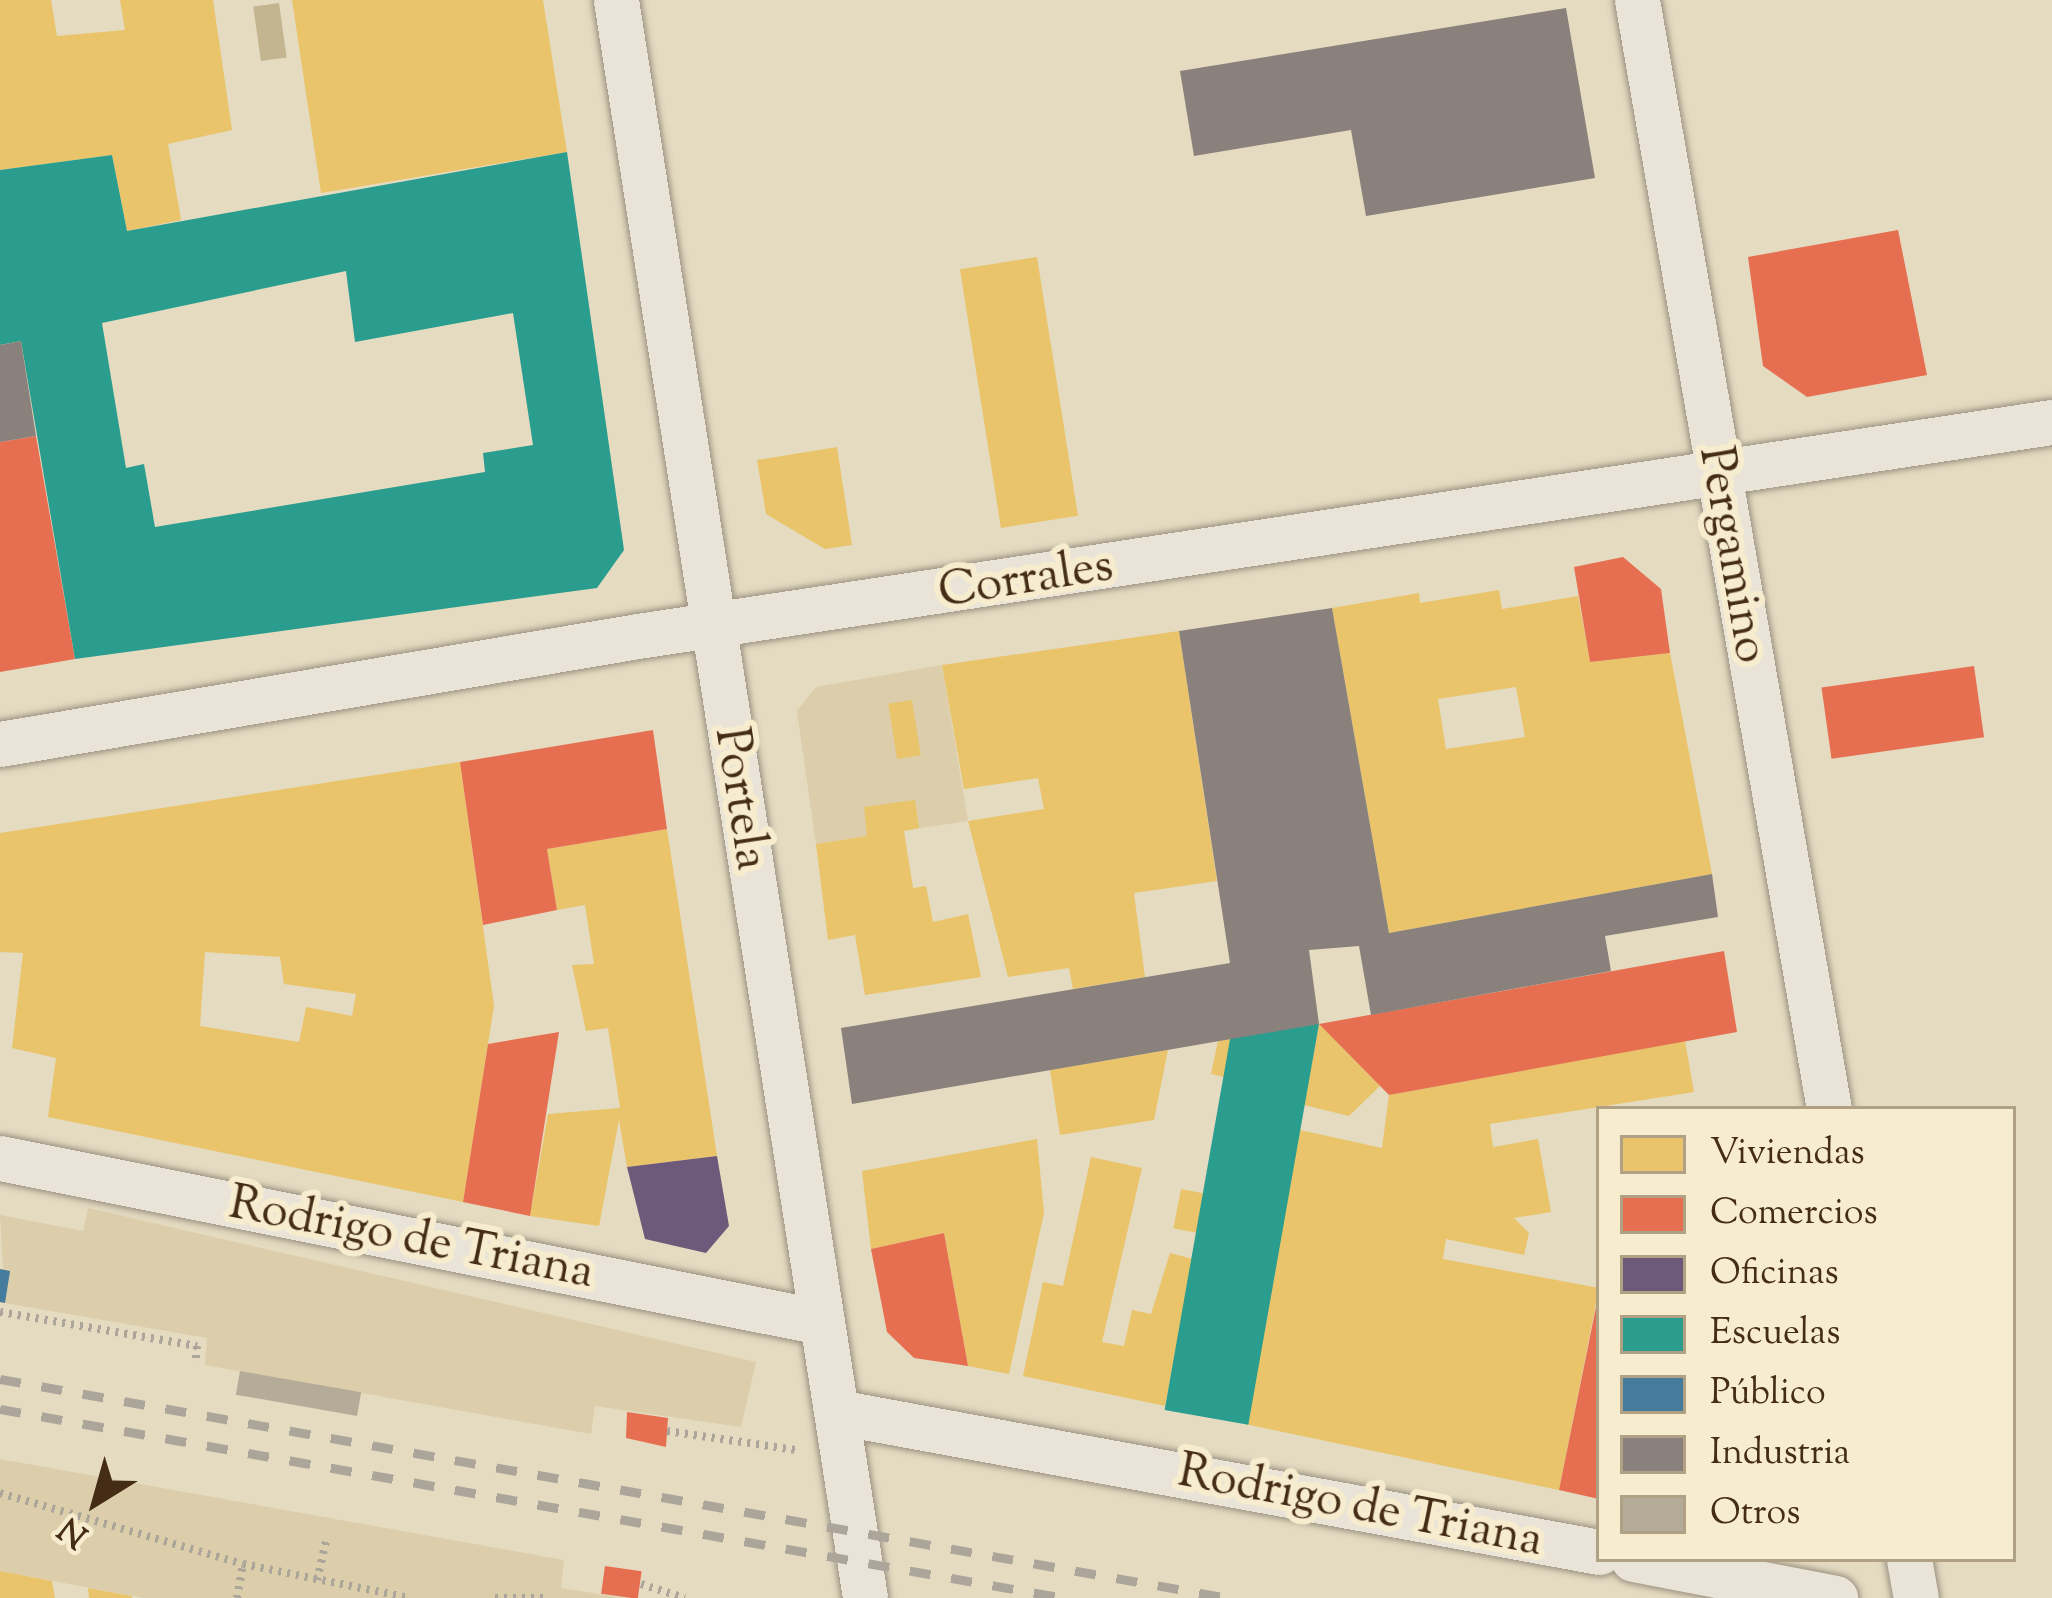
<!DOCTYPE html>
<meta charset="utf-8">
<style>
body{margin:0}
#map{position:relative;width:2052px;height:1598px;overflow:hidden;background:#e4dbc1;font-family:"Sorts Mill Goudy",serif}
div>[style]{position:absolute}
[style*='--x']{left:calc(var(--x)*1px);top:calc(var(--y)*1px);width:calc(var(--w)*1px);rotate:calc(var(--a)*1deg)}
.green>*{inset:0;background:#dcceaa}
.water>*{inset:0;background:#c4b591;transform-origin:0 0}
.homes>*{inset:0;background:#e9c46a;transform-origin:0 0}
.shops>*{inset:0;background:#e76f51;transform-origin:0 0}
.offices>*{inset:0;background:#6d597a}
.schools>*{inset:0;background:#2a9d8f;transform-origin:0 0}
.public>*{inset:0;background:#457b9d}
.industry>*{inset:0;background:#8a817c}
.building>*{inset:0;background:#b4ac99;transform-origin:0 0}
.path>*{height:8px;margin-top:-4px;transform-origin:0;background:repeating-linear-gradient(90deg,#aca599 0 3px,transparent 0 9px)}
.roads{filter:drop-shadow(0 0 3px #9b9281) drop-shadow(0 0 3px #9b9281)}
.minor>*{height:45px;margin:-22.5px;padding:0 22.5px;transform-origin:22.5px;border-radius:22.5px;background:#e9e4d7}
.rail>*{height:9px;margin-top:-4.5px;transform-origin:0;background:repeating-linear-gradient(90deg,#aca599 0 21px,transparent 0 42px)}
span{translate:-50% -50%;white-space:nowrap;text-align:center;line-height:1.15;-webkit-text-stroke:12px #f7edce;paint-order:stroke}
.street-label{font-size:48px;color:#452c15}
.legend{position:absolute;left:1596px;top:1106px;width:420px;height:456px;box-sizing:border-box;background:#f7edce;border:3px solid #b0a084;margin:0;padding:15px 21px;list-style:none;font-size:36px;color:#452c15}
.legend li{display:flex;align-items:center;gap:24px;height:60px}
.legend b{width:60px;border:3px solid #b0a084}
.north{position:absolute;left:36px;top:1442px;width:120px;height:120px;-webkit-text-stroke:9px #f7edce;paint-order:stroke;rotate:217deg;font-size:33px;font-weight:700;line-height:48px;text-align:center;color:#452c15}
.north::after{content:'';display:block;margin:auto;width:42px;height:54px;background:#452c15;clip-path:polygon(50% 0,100% 100%,50% 72%,0 100%)}
</style>
<div id="map">
<div class="green">
<div style="clip-path:polygon(942px 665px,968px 821px,816px 844px,797px 711px,816px 687px)"></div>
<div style="clip-path:polygon(88px 1208px,756px 1362px,741px 1427px,595px 1406px,591px 1434px,205px 1365px,207px 1338px,5px 1303px,0 1215px,83px 1231px)"></div>
<div style="clip-path:polygon(0 1459px,564px 1560px,561px 1588px,624px 1598px,144px 1598px,0 1571px)"></div>
</div>
<div class="water">
<div style="left:279px;top:3px;width:55px;height:26px;rotate:82deg"></div>
</div>
<div class="homes">
<div style="clip-path:polygon(0 0,51px 0,57px 36px,125px 30px,120px 0,213px 0,232px 130px,168px 144px,181px 220px,127px 231px,112px 155px,0 170px)"></div>
<div style="clip-path:polygon(292px 0,543px 0,567px 152px,321px 193px)"></div>
<div style="left:1037px;top:257px;width:262px;height:78px;rotate:81deg"></div>
<div style="clip-path:polygon(837px 447px,852px 545px,825px 549px,766px 514px,757px 460px)"></div>
<div style="clip-path:polygon(evenodd,1499px 590px,1502px 609px,1578px 596px,1590px 662px,1670px 653px,1712px 874px,1389px 933px,1332px 608px,1419px 593px,1420px 603px,1499px 590px,1516px 687px,1525px 737px,1446px 749px,1438px 699px,1516px 687px)"></div>
<div style="clip-path:polygon(1179px 631px,1217px 881px,1134px 893px,1145px 977px,1073px 989px,1069px 968px,1008px 977px,968px 821px,1044px 809px,1038px 778px,964px 789px,942px 665px)"></div>
<div style="left:912px;top:700px;width:56px;height:24px;rotate:81deg"></div>
<div style="clip-path:polygon(evenodd,460px 762px,494px 1006px,463px 1202px,48px 1117px,56px 1058px,12px 1048px,23px 953px,0 952px,0 833px,460px 762px,205px 952px,280px 957px,284px 984px,356px 994px,352px 1016px,306px 1007px,299px 1042px,200px 1026px,205px 952px)"></div>
<div style="clip-path:polygon(915px 800px,919px 828px,904px 831px,913px 888px,926px 886px,933px 922px,968px 914px,981px 977px,865px 995px,855px 935px,828px 940px,816px 844px,867px 836px,864px 807px)"></div>
<div style="clip-path:polygon(667px 829px,717px 1156px,627px 1167px,619px 1120px,599px 1226px,530px 1216px,548px 1114px,620px 1108px,608px 1028px,586px 1031px,572px 965px,594px 964px,585px 905px,557px 910px,547px 849px)"></div>
<div style="clip-path:polygon(1319px 1024px,1380px 1086px,1349px 1116px,1304px 1105px)"></div>
<div style="clip-path:polygon(1235px 1038px,1228px 1078px,1211px 1074px,1218px 1041px)"></div>
<div style="clip-path:polygon(1685px 1041px,1694px 1092px,1490px 1124px,1493px 1147px,1538px 1139px,1551px 1212px,1514px 1218px,1529px 1233px,1524px 1255px,1446px 1239px,1443px 1259px,1599px 1288px,1559px 1490px,1245px 1424px,1300px 1130px,1382px 1148px,1389px 1095px)"></div>
<div style="clip-path:polygon(1168px 1050px,1154px 1120px,1060px 1135px,1050px 1070px)"></div>
<div style="clip-path:polygon(1037px 1139px,1044px 1213px,1009px 1374px,968px 1366px,944px 1233px,871px 1249px,862px 1171px)"></div>
<div style="clip-path:polygon(1091px 1157px,1142px 1168px,1102px 1342px,1124px 1346px,1132px 1310px,1151px 1314px,1170px 1253px,1193px 1259px,1165px 1406px,1023px 1376px,1043px 1282px,1063px 1286px)"></div>
<div style="left:1181px;top:1189px;width:25px;height:40px;rotate:11deg"></div>
<div style="clip-path:polygon(0 1571px,52px 1581px,55px 1598px,0 1598px)"></div>
<div style="clip-path:polygon(88px 1588px,132px 1596px,132px 1598px,89px 1598px)"></div>
</div>
<div class="shops">
<div style="clip-path:polygon(1898px 230px,1927px 375px,1807px 397px,1763px 366px,1748px 257px)"></div>
<div style="clip-path:polygon(36px 436px,75px 659px,0 672px,0 442px)"></div>
<div style="clip-path:polygon(1623px 557px,1661px 589px,1670px 653px,1590px 662px,1574px 567px)"></div>
<div style="left:1974px;top:666px;width:72px;height:154px;rotate:82deg"></div>
<div style="clip-path:polygon(653px 730px,667px 829px,547px 849px,557px 910px,483px 925px,460px 762px)"></div>
<div style="clip-path:polygon(1724px 951px,1737px 1032px,1389px 1095px,1319px 1024px)"></div>
<div style="clip-path:polygon(559px 1032px,530px 1216px,463px 1202px,488px 1044px)"></div>
<div style="clip-path:polygon(944px 1233px,968px 1366px,914px 1358px,887px 1332px,871px 1249px)"></div>
<div style="clip-path:polygon(1597px 1302px,1599px 1302px,1599px 1499px,1559px 1490px)"></div>
<div style="clip-path:polygon(627px 1412px,668px 1418px,666px 1447px,626px 1438px)"></div>
<div style="left:605px;top:1566px;width:37px;height:28px;rotate:8deg"></div>
</div>
<div class="offices">
<div style="clip-path:polygon(717px 1156px,729px 1226px,706px 1253px,645px 1239px,627px 1167px)"></div>
</div>
<div class="schools">
<div style="clip-path:polygon(evenodd,567px 152px,624px 550px,597px 588px,75px 659px,21px 341px,0 345px,0 170px,112px 155px,127px 231px,567px 152px,346px 271px,355px 342px,513px 313px,533px 445px,483px 453px,485px 472px,155px 527px,144px 464px,126px 468px,102px 323px,346px 271px)"></div>
<div style="left:1319px;top:1024px;width:407px;height:85px;rotate:100deg"></div>
</div>
<div class="public">
<div style="clip-path:polygon(0 1269px,10px 1271px,5px 1303px,0 1302px)"></div>
</div>
<div class="industry">
<div style="clip-path:polygon(1566px 8px,1595px 178px,1366px 216px,1351px 130px,1194px 156px,1180px 71px)"></div>
<div style="clip-path:polygon(21px 341px,36px 436px,0 442px,0 345px)"></div>
<div style="clip-path:polygon(1332px 608px,1389px 933px,1712px 874px,1718px 917px,1605px 936px,1611px 971px,1371px 1015px,1359px 946px,1309px 950px,1319px 1024px,852px 1104px,841px 1028px,1230px 963px,1179px 631px)"></div>
</div>
<div class="building">
<div style="left:240px;top:1371px;width:123px;height:24px;rotate:10deg"></div>
</div>
<div class="path">
<div style="--x:0;--y:1312;--w:200;--a:9.8"></div>
<div style="--x:197;--y:1346;--w:18;--a:96"></div>
<div style="--x:667;--y:1431;--w:130;--a:8.4"></div>
<div style="--x:0;--y:1493;--w:253;--a:16.3"></div>
<div style="--x:243;--y:1564;--w:170;--a:11.5"></div>
<div style="--x:317;--y:1580;--w:44;--a:-76.9"></div>
<div style="--x:641;--y:1584;--w:46;--a:17.7"></div>
<div style="--x:237;--y:1598;--w:35;--a:-80"></div>
<div style="--x:495;--y:1598;--w:54;--a:0"></div>
</div>
<div class="roads">
<div class="minor">
<div style="--x:616;--y:0;--w:1617;--a:81.14"></div>
<div style="--x:1637;--y:0;--w:1125;--a:80.18"></div>
<div style="--x:0;--y:744;--w:647;--a:-9.61"></div>
<div style="--x:638;--y:636;--w:1430;--a:-8.61"></div>
<div style="--x:0;--y:1158;--w:837;--a:11.3"></div>
<div style="--x:837;--y:1412;--w:775;--a:10.41"></div>
<div style="--x:1633;--y:1559;--w:206;--a:10.9"></div>
<div style="--x:1909;--y:1559;--w:40;--a:80"></div>
</div>
</div>
<div class="rail">
<div style="--x:0;--y:1379;--w:1247;--a:10.11"></div>
<div style="--x:0;--y:1409;--w:1081;--a:10.07"></div>
</div>
<div class="street-label">
<span style="left:1731px;top:555px;rotate:80deg">Pergamino</span>
<span style="left:1026px;top:581px;rotate:-9deg">Corrales</span>
<span style="left:739px;top:799px;rotate:81deg">Portela</span>
<span style="left:411px;top:1240px;rotate:11deg">Rodrigo de Triana</span>
<span style="left:1360px;top:1508px;rotate:11deg">Rodrigo de Triana</span>
</div>
<ul class="legend">
<li><b style="height:33px;background:#e9c46a"></b>Viviendas</li>
<li><b style="height:33px;background:#e76f51"></b>Comercios</li>
<li><b style="height:33px;background:#6d597a"></b>Oficinas</li>
<li><b style="height:33px;background:#2a9d8f"></b>Escuelas</li>
<li><b style="height:33px;background:#457b9d"></b>Público</li>
<li><b style="height:33px;background:#8a817c"></b>Industria</li>
<li><b style="height:33px;background:#b4ac99"></b>Otros</li>
</ul>
<div class="north">N</div>
</div>
